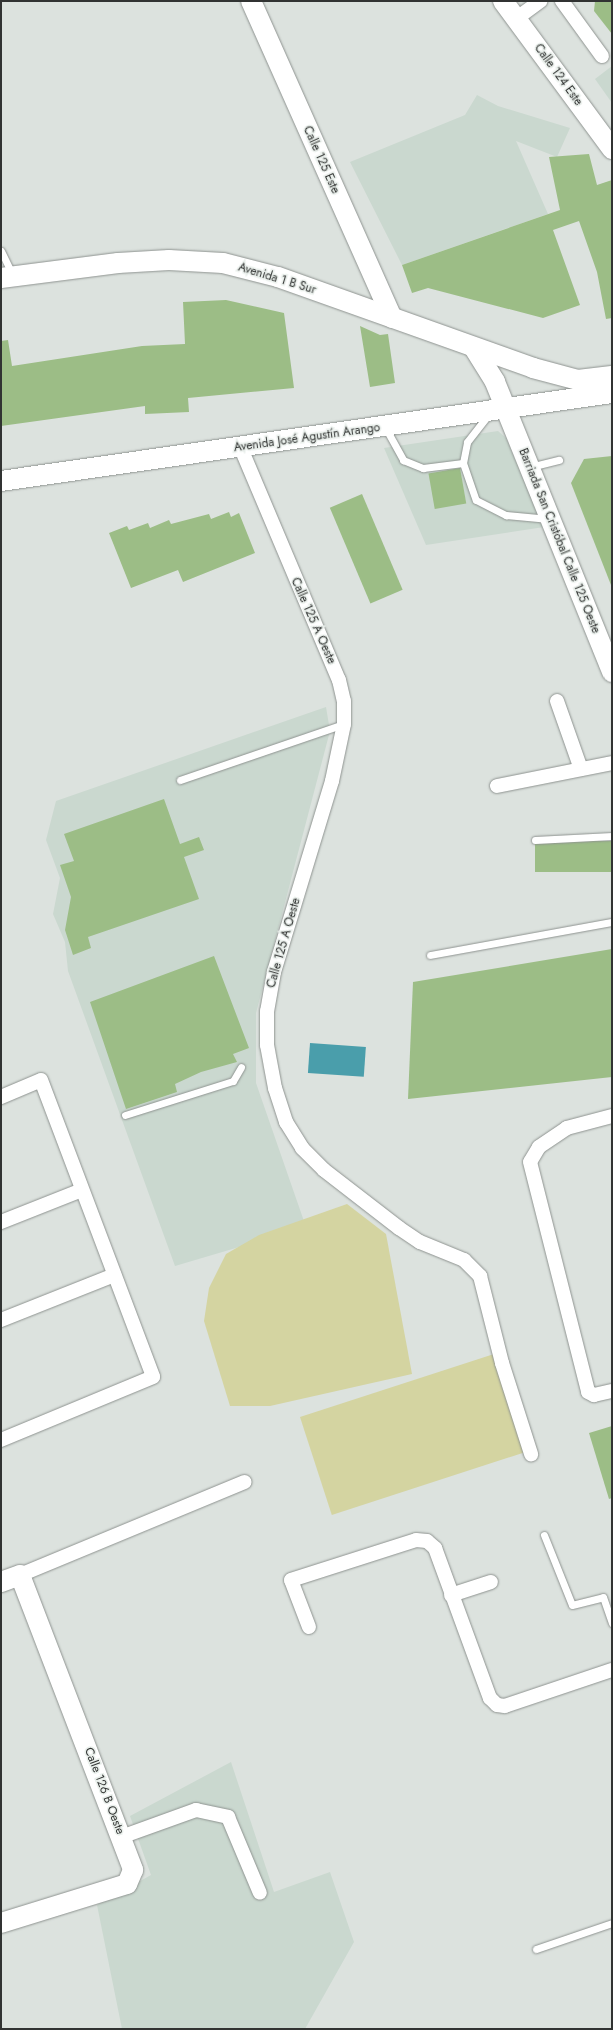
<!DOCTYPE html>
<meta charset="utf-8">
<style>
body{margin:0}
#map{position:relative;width:613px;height:2030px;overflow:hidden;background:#dce2de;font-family:Jost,sans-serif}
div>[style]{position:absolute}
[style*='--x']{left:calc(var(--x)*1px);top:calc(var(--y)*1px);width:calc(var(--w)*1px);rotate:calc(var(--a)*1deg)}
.built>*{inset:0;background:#cad8cf}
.green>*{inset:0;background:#d4d4a1;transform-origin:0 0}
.water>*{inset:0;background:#4a9eab;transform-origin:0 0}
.building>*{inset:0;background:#9cbd86;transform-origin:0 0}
.roads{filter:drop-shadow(0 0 1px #8e9390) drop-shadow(0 0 1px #8e9390)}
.lane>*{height:7px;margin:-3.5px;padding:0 3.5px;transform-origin:3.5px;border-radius:3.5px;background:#fff}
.street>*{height:14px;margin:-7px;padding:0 7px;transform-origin:7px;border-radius:7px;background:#fff}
.secondary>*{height:20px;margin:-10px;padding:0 10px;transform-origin:10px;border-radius:10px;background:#fff}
span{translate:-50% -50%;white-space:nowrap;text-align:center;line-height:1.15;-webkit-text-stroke:3px #e9efeb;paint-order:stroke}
.street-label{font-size:12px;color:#313332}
.frame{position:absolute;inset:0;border:2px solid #313332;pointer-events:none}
</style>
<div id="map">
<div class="built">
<div style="clip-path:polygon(612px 66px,612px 103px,595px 79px)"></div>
<div style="clip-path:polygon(477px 95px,498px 106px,570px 128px,557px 157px,516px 141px,548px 214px,402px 265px,350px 162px,465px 115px)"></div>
<div style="clip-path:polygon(498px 431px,506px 438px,544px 527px,426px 545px,384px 448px)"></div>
<div style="clip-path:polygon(326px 707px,330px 731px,256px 1013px,256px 1083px,306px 1227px,175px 1266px,68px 971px,65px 942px,53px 914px,60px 878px,46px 840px,56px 801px)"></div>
<div style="clip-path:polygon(231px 1762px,274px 1892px,330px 1872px,354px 1942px,305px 2029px,122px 2029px,97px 1905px,151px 1875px,130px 1816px)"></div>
</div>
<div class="green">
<div style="clip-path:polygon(347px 1204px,386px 1234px,412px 1374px,270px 1406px,230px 1406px,204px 1321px,209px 1288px,226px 1254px,259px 1235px)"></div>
<div style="left:494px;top:1354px;width:103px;height:204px;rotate:72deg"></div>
</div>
<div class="water">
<div style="left:310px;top:1043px;width:56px;height:30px;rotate:4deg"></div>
</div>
<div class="building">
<div style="clip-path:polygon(595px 1px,612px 1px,612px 34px,594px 11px)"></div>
<div style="clip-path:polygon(589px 154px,597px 185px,612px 180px,612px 318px,606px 319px,597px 272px,579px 221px,553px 230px,580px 305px,543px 318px,428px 288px,412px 293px,402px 265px,560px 210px,549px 157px)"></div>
<div style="clip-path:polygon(226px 300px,284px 313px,294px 388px,188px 398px,189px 412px,145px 414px,145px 406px,1px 426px,1px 341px,8px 340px,12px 366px,142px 346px,185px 344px,183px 302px)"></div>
<div style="clip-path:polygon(360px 326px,380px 335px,388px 334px,395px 383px,370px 387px)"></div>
<div style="clip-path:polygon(612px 456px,612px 585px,611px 585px,571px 483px,584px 459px)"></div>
<div style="left:460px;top:468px;width:36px;height:32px;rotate:80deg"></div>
<div style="left:362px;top:494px;width:104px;height:35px;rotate:67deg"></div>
<div style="clip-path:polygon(229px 512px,231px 517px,239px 513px,255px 553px,183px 582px,178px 570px,131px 588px,109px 533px,127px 526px,129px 530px,148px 523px,150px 528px,169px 520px,171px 524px,209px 514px,211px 519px)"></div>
<div style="clip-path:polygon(164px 799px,180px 844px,199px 837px,204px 850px,184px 857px,199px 899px,88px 937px,91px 948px,73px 955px,65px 930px,71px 897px,60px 865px,74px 861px,64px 834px)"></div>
<div style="left:612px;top:841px;width:31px;height:77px;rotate:90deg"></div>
<div style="clip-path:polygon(612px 949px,612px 1077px,408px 1099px,413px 982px)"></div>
<div style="clip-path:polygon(214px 956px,249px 1048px,233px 1054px,237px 1062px,201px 1072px,175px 1084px,177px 1092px,126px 1109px,90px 1002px)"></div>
<div style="clip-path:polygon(612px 1426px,612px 1498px,609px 1499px,589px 1433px)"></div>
</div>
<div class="roads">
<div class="lane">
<div style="--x:1;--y:251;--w:28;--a:64"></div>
<div style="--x:385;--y:427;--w:38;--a:61"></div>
<div style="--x:403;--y:460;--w:22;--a:22"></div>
<div style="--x:423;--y:468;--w:40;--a:-7.1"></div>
<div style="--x:463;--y:463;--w:21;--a:-79"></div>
<div style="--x:467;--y:442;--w:33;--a:-52"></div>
<div style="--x:463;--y:463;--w:39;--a:71"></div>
<div style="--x:476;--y:500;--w:34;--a:27"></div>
<div style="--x:506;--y:515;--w:43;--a:5.3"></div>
<div style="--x:530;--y:467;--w:30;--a:-14"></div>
<div style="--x:180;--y:780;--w:173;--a:-18.9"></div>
<div style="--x:535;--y:840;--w:77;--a:-3"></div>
<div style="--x:430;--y:955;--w:185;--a:-10.3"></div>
<div style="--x:125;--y:1115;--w:113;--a:-17.5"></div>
<div style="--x:233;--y:1081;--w:16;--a:-60"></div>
<div style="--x:544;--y:1535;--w:75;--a:68.2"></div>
<div style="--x:572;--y:1605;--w:32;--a:-14"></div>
<div style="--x:603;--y:1597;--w:28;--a:71"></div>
<div style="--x:536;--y:1949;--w:80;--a:-18.9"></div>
</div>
<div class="street">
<div style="--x:562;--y:1;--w:68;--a:54"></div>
<div style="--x:517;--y:18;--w:29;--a:-36"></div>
<div style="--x:240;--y:446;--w:254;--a:67.1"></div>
<div style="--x:339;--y:680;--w:22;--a:77"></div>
<div style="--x:344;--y:701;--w:23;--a:90"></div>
<div style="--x:344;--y:724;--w:58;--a:101.9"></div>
<div style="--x:332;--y:781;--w:200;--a:106.9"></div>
<div style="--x:274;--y:972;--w:40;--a:100"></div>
<div style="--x:267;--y:1011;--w:34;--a:90"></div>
<div style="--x:267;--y:1045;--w:44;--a:79.5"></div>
<div style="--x:275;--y:1088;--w:36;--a:72"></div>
<div style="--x:286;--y:1122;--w:31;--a:58"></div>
<div style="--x:302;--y:1148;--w:31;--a:45"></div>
<div style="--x:324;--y:1170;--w:95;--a:37.7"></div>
<div style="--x:399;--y:1228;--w:25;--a:34"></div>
<div style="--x:420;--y:1242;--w:48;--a:22.2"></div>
<div style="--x:464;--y:1260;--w:23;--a:45"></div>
<div style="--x:480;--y:1276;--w:90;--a:75.8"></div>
<div style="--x:502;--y:1363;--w:96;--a:72.3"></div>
<div style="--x:557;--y:701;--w:72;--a:70.6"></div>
<div style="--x:497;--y:786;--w:117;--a:-11.3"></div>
<div style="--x:1;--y:1097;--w:43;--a:-23"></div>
<div style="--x:41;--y:1080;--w:317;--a:69.3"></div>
<div style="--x:153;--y:1377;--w:165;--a:157.5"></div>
<div style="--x:612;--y:1116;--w:47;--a:165.1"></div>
<div style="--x:567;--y:1128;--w:34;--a:146"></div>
<div style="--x:539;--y:1147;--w:17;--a:121"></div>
<div style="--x:530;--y:1162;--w:237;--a:75.8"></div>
<div style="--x:588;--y:1392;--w:7;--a:27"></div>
<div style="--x:594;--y:1395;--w:18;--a:-13"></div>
<div style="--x:1;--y:1222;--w:87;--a:-21.6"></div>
<div style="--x:1;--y:1320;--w:122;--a:-21.7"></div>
<div style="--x:20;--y:1575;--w:243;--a:-22.5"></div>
<div style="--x:451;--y:1595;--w:42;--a:-18"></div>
<div style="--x:309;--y:1627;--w:50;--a:-111"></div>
<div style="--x:291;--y:1580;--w:131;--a:-17.7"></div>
<div style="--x:416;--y:1540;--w:11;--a:5"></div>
<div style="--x:427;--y:1541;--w:11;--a:41"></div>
<div style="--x:435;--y:1548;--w:160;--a:69.9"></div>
<div style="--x:490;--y:1698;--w:10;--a:45"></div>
<div style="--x:497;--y:1705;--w:8;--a:7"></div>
<div style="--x:505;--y:1706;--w:113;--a:-18.6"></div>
<div style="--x:121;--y:1837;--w:80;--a:-19.8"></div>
<div style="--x:196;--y:1810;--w:33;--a:12"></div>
<div style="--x:228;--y:1817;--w:82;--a:67.2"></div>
</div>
<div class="secondary">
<div style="--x:251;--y:1;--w:347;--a:66"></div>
<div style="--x:503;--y:1;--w:184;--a:53.6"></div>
<div style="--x:1;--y:278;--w:118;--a:-7.3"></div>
<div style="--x:118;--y:263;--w:51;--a:-3.4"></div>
<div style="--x:169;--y:260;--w:54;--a:3.2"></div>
<div style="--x:223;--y:263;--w:57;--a:14.3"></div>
<div style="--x:278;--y:277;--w:271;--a:19.6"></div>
<div style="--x:533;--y:368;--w:47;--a:14.9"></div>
<div style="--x:578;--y:380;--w:34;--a:-7"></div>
<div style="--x:474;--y:348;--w:40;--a:58"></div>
<div style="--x:495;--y:382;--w:313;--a:68"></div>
<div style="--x:1;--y:481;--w:617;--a:-8.2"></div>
<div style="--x:1;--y:1582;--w:20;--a:-20"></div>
<div style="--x:20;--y:1575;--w:316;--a:69"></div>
<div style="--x:133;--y:1870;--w:15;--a:113"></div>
<div style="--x:127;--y:1884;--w:132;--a:162.8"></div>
</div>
</div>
<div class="street-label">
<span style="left:558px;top:75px;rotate:54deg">Calle 124 Este</span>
<span style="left:321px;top:160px;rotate:66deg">Calle 125 Este</span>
<span style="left:277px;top:279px;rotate:17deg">Avenida 1 B Sur</span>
<span style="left:307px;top:438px;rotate:-8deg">Avenida José Agustín Arango</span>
<span style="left:559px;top:541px;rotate:68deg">Barriada San Cristóbal Calle 125 Oeste</span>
<span style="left:313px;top:621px;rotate:66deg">Calle 125 A Oeste</span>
<span style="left:284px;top:943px;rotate:-74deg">Calle 125 A Oeste</span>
<span style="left:104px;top:1791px;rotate:69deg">Calle 126 B Oeste</span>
</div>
<div class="frame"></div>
</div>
